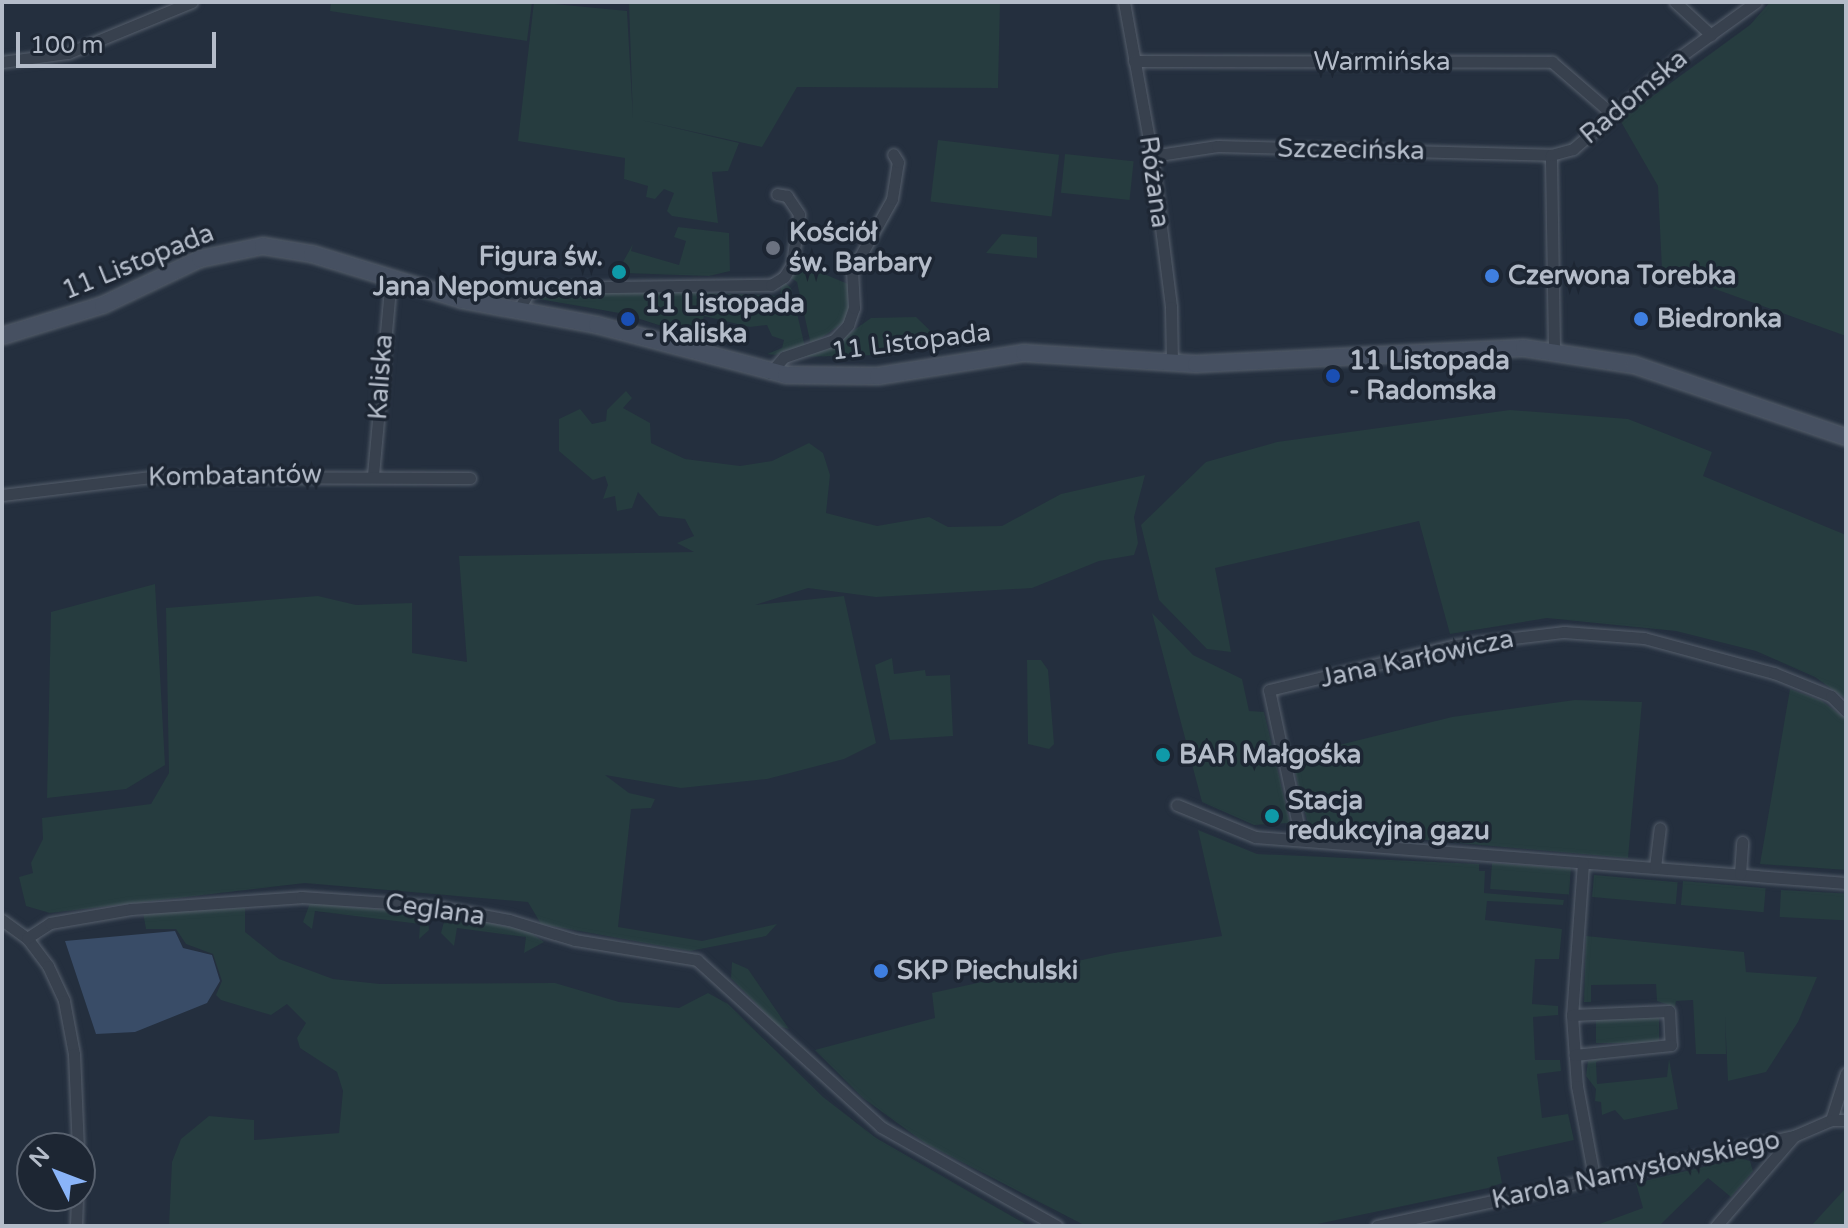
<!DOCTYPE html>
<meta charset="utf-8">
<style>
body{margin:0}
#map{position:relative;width:1848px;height:1228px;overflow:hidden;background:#242f3e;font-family:"Varela Round",sans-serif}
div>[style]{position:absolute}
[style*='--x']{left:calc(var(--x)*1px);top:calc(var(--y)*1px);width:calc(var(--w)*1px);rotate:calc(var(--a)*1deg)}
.green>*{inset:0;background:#263c3f;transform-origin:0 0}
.water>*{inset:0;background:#394c67}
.roads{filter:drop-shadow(0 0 2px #565f6c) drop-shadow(0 0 2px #565f6c)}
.minor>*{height:11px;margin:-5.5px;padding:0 5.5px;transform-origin:5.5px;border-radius:5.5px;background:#38414e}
.secondary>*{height:16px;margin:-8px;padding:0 8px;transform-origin:8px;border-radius:8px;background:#465061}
.dots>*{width:22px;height:22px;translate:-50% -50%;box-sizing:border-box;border:4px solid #1d2633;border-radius:50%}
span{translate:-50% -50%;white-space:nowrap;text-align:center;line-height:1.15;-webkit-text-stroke:7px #1d2633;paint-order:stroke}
.street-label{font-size:26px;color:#b4bcc9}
.poi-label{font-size:26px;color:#b4bcc9;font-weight:700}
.left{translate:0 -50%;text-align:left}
.right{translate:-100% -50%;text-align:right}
.frame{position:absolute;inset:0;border:4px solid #b4bcc9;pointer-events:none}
.north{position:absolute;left:16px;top:1132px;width:80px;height:80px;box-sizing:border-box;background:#1d2633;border:2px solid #59626f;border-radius:50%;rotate:312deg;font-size:22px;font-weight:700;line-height:32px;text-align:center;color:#b4bcc9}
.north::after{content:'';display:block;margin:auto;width:28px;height:36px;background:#8ab4f8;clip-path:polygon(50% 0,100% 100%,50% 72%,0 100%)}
.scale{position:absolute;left:16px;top:32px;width:200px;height:36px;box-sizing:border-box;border:4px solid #b4bcc9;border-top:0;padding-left:10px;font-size:24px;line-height:28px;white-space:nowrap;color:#b4bcc9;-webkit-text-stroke:6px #1d2633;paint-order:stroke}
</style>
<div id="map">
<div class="green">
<div style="clip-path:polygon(331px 2px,532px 2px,527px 41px,330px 11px)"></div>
<div style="clip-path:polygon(534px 2px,627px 11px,633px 119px,629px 2px,1000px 2px,998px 88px,797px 87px,762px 147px,641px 120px,739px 143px,728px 171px,712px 172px,718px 223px,672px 216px,667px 211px,674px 193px,664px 189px,655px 199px,646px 197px,648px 186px,624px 179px,625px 158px,518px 141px)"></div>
<div style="clip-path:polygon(1770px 2px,1846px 2px,1846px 336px,1662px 270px,1658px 186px,1620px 120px,1750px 25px)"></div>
<div style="left:938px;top:140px;width:122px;height:62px;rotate:7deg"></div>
<div style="left:1065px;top:154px;width:69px;height:39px;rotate:6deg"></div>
<div style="clip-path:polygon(678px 227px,729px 233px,730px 271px,709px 276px,622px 273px,619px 269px,633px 244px,631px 251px,679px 265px,686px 241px,674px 237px)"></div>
<div style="clip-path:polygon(1002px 234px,1037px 237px,1037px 258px,986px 253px)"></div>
<div style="clip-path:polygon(812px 269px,848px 284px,850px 302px,847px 320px,811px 345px,797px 282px,788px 276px)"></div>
<div style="clip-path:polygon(782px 280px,791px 288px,805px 347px,775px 355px,767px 354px,782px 348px,784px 340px,772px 336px,767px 325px,750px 327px,704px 316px,698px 338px,625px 314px,533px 298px,542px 293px,657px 291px,780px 296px)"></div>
<div style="clip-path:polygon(916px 317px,941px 341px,938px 345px,879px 355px,796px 357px,826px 350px,871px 318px)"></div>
<div style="clip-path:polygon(626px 391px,632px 398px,623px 408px,650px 423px,651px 443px,685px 459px,740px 466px,772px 461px,809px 443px,823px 453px,830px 475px,826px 513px,877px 526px,929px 517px,948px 527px,1002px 526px,1061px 494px,1145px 475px,1134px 517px,1138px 543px,1134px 555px,1099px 561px,1032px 588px,876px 597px,808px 588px,755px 605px,844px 596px,876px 743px,844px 759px,767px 779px,681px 788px,605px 775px,629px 793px,655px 799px,651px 808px,631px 809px,618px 927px,702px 941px,777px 924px,766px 936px,690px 951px,541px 924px,528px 902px,305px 883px,50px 913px,26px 906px,19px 877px,33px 873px,31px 863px,43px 839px,42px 818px,151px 804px,169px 773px,166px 608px,318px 596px,356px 605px,412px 603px,412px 653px,467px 662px,459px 556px,694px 552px,677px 543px,694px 536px,685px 519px,659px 516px,638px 492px,632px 508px,617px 511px,615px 496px,603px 499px,608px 485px,605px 476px,593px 480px,559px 451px,559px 419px,580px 409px,592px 424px,606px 421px,607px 410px)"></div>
<div style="clip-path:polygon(1510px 410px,1628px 419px,1712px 452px,1703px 476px,1846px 535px,1846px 699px,1815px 677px,1756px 651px,1676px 631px,1547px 618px,1450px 634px,1419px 521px,1215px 568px,1231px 652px,1207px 649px,1159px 600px,1141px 525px,1206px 462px,1277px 442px)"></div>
<div style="clip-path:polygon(155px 584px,165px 765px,126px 789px,47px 798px,51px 612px)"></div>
<div style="clip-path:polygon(1152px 613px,1193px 655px,1242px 679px,1249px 711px,1264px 712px,1290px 823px,1254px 825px,1202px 802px)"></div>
<div style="clip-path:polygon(892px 658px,894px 674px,925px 670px,926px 676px,950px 675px,953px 736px,890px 740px,875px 665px)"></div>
<div style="clip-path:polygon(1027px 660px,1041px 660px,1048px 670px,1054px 744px,1049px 749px,1028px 744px)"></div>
<div style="clip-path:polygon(1790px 689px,1822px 701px,1846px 719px,1846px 870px,1760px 864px)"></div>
<div style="clip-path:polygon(1575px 700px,1642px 702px,1628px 858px,1314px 830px,1307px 820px,1291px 757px,1452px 717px)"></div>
<div style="clip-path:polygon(1198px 830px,1257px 854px,1479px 864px,1479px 871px,1485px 871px,1484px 893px,1564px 900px,1563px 905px,1487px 901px,1485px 920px,1562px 929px,1559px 959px,1535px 959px,1532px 1004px,1558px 1006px,1558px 1015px,1533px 1017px,1535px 1060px,1560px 1060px,1561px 1071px,1537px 1074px,1542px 1118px,1568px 1114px,1574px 1140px,1497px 1157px,1502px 1183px,1488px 1188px,1308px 1226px,1086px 1226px,925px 1143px,863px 1098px,815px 1050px,935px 1018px,932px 993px,1114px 953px,1222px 936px)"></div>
<div style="left:1492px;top:863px;width:79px;height:26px;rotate:4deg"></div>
<div style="left:1594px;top:875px;width:84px;height:22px;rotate:5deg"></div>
<div style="left:1683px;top:881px;width:83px;height:24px;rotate:5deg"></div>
<div style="left:1781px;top:890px;width:65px;height:27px;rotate:3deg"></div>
<div style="clip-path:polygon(310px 903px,420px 913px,428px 917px,429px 930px,419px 939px,420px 924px,315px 911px,312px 929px,303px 922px)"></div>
<div style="clip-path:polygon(245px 908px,245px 932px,279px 959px,333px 979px,380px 984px,555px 983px,619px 1002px,679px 1008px,708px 993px,728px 1004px,823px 1097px,876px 1138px,1029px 1226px,169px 1226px,172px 1162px,181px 1139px,209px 1116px,254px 1120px,254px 1140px,339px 1133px,343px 1091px,337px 1072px,300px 1048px,297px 1038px,306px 1023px,287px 1004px,271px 1015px,221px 1000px,216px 995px,222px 981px,213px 954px,186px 944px,176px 929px,146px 929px,143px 912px)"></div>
<div style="clip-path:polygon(446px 914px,528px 931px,544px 942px,524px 953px,526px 937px,457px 928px,454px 946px,441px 933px)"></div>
<div style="clip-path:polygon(1586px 936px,1744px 952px,1746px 972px,1817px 977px,1798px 1022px,1766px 1072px,1728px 1081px,1725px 1016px,1726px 1054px,1696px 1054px,1693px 1000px,1676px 1001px,1675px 1007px,1657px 1001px,1656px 984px,1591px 985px,1591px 1002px,1584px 1002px)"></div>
<div style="clip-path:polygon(732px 962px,748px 969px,789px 1029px,778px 1026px,731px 978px)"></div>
<div style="left:1659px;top:1016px;width:27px;height:63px;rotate:90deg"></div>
<div style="clip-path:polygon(1604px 1058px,1596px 1062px,1597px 1084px,1667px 1077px,1669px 1059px,1678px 1109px,1624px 1120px,1615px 1110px,1602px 1115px,1601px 1102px,1595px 1101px,1596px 1089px,1586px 1076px,1588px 1061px)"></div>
<div style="clip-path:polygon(1740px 1158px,1750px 1161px,1753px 1171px,1731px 1197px,1708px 1178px,1659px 1226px,1594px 1226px,1643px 1208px,1636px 1183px)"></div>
<div style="clip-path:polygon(1844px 1190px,1846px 1226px,1811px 1226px)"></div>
</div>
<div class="water">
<div style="clip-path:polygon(175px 931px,183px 948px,212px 955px,220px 981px,207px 1003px,135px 1032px,96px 1034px,65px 941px)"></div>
</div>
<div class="roads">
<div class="minor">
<div style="--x:1124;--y:2;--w:157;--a:79.7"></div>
<div style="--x:1152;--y:156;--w:152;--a:82.8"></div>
<div style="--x:1171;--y:307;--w:56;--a:89"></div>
<div style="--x:1675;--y:2;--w:49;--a:42.5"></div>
<div style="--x:1134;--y:61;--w:418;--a:0.1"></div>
<div style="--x:1552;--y:62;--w:78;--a:40.8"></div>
<div style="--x:2;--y:62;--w:67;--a:-7.8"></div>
<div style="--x:68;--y:53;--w:134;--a:-22.4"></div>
<div style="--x:1152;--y:156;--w:66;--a:-8.7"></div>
<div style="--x:1217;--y:146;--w:334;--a:1.5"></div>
<div style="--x:518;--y:311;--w:21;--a:-61"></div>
<div style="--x:528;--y:293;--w:15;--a:-20"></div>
<div style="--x:542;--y:288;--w:229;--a:-0.8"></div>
<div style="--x:771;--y:285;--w:15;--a:-32"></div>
<div style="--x:784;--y:277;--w:15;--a:-58"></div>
<div style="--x:792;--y:264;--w:50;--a:-82"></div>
<div style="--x:799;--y:214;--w:22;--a:-124"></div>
<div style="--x:787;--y:196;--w:10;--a:-169"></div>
<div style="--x:1554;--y:350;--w:195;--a:-90.9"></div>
<div style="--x:1551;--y:155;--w:23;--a:-15"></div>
<div style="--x:1573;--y:149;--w:139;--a:-40.9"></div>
<div style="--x:1678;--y:58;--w:96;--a:-35.7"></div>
<div style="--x:770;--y:373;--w:21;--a:-49"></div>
<div style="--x:784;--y:357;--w:53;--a:-18.8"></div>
<div style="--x:834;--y:340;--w:21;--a:-47"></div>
<div style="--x:848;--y:325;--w:18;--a:-71"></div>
<div style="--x:854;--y:308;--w:37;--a:-93"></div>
<div style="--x:852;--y:271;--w:82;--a:-60.9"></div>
<div style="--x:892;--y:199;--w:37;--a:-81"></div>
<div style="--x:898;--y:162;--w:9;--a:-122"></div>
<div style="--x:373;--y:475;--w:197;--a:-84.8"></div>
<div style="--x:2;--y:495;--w:150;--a:-6.9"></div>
<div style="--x:151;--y:477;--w:319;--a:0.2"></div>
<div style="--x:1177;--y:805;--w:84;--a:22.3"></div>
<div style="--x:1255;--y:837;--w:593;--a:4.45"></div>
<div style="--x:1301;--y:839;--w:152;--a:-102.1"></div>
<div style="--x:1269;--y:690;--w:192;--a:-13.5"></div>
<div style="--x:1456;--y:645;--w:109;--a:-6.9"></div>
<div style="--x:1564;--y:632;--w:80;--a:4.3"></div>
<div style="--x:1644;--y:638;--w:135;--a:15.1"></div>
<div style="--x:1774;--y:673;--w:61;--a:22"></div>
<div style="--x:1831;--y:696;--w:21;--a:45"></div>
<div style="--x:1583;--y:863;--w:152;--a:94.1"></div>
<div style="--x:1572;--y:1015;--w:71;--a:86"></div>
<div style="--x:1577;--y:1086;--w:93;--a:79.4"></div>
<div style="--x:1655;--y:867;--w:39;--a:-83"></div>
<div style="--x:1740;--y:874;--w:32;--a:-86"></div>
<div style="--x:2;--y:920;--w:31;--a:36"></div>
<div style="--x:27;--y:938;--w:35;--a:53"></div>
<div style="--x:48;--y:966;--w:38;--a:65"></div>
<div style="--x:64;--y:1001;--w:54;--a:79.3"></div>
<div style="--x:74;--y:1054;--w:94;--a:87.6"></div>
<div style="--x:27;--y:938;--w:27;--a:-33"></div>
<div style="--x:50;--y:923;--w:82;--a:-9.8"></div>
<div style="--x:131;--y:909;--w:170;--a:-4"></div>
<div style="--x:301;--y:897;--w:133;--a:3.9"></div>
<div style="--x:434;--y:906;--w:76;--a:10.6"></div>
<div style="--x:509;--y:920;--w:69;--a:16.9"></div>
<div style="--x:575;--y:940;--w:124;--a:9.3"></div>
<div style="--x:697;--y:960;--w:248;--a:42.2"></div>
<div style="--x:881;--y:1127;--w:202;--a:29.4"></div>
<div style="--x:1572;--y:1015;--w:97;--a:-2.4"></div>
<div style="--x:1669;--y:1011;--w:34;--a:87"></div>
<div style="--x:1671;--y:1045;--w:97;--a:174.1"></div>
<div style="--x:1831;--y:1120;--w:49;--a:-72.3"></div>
<div style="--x:76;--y:1226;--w:30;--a:-88"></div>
<div style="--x:1377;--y:1226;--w:427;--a:-12.2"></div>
<div style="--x:1794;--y:1136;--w:40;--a:-23.4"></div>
<div style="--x:1831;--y:1120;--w:15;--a:0"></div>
<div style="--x:1716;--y:1226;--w:118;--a:-49.1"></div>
</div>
<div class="secondary">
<div style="--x:2;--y:336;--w:106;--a:-17.1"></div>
<div style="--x:103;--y:305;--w:107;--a:-25.4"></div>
<div style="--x:200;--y:259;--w:64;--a:-11.7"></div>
<div style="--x:263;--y:246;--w:50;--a:9.3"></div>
<div style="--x:312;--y:254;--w:157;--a:17"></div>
<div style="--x:462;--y:300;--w:137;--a:10.5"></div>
<div style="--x:597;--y:325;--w:196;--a:14.8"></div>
<div style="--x:786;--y:375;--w:92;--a:0.6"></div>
<div style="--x:878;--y:376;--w:148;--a:-9"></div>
<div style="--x:1024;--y:353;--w:172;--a:3.7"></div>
<div style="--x:1196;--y:364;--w:328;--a:-2.8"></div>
<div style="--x:1524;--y:348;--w:111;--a:8.8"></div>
<div style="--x:1634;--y:365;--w:224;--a:18.8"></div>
</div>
</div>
<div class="dots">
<div style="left:773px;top:248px;background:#6b7280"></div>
<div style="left:619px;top:272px;background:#0f9aa8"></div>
<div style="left:1492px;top:276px;background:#3f7fe0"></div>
<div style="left:628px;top:319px;background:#1a4fb4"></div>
<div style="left:1641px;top:319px;background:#3f7fe0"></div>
<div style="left:1333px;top:376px;background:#1a4fb4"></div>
<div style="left:1163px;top:755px;background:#0f9aa8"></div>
<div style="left:1272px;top:816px;background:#0f9aa8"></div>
<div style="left:881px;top:971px;background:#3f7fe0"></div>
</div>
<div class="street-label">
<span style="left:1382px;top:62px">Warmińska</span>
<span style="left:1634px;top:97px;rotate:-40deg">Radomska</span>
<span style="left:1351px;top:150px;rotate:1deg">Szczecińska</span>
<span style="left:1154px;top:182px;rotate:82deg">Różana</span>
<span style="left:138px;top:262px;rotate:-22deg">11 Listopada</span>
<span style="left:911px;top:342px;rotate:-7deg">11 Listopada</span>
<span style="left:381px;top:377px;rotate:-86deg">Kaliska</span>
<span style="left:235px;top:476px;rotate:-1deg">Kombatantów</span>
<span style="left:1417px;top:659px;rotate:-12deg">Jana Karłowicza</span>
<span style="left:435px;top:910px;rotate:8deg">Ceglana</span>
<span style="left:1636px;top:1170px;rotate:-12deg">Karola Namysłowskiego</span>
</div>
<div class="poi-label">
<span class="left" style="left:789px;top:248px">Kościół<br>św. Barbary</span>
<span class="right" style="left:603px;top:272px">Figura św.<br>Jana Nepomucena</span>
<span class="left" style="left:1508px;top:276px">Czerwona Torebka</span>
<span class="left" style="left:644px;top:319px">11 Listopada<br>- Kaliska</span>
<span class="left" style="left:1657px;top:319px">Biedronka</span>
<span class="left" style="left:1349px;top:376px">11 Listopada<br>- Radomska</span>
<span class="left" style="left:1179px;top:755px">BAR Małgośka</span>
<span class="left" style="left:1288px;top:816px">Stacja<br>redukcyjna gazu</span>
<span class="left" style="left:897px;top:971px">SKP Piechulski</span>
</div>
<div class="frame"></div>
<div class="north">N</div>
<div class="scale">100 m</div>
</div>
